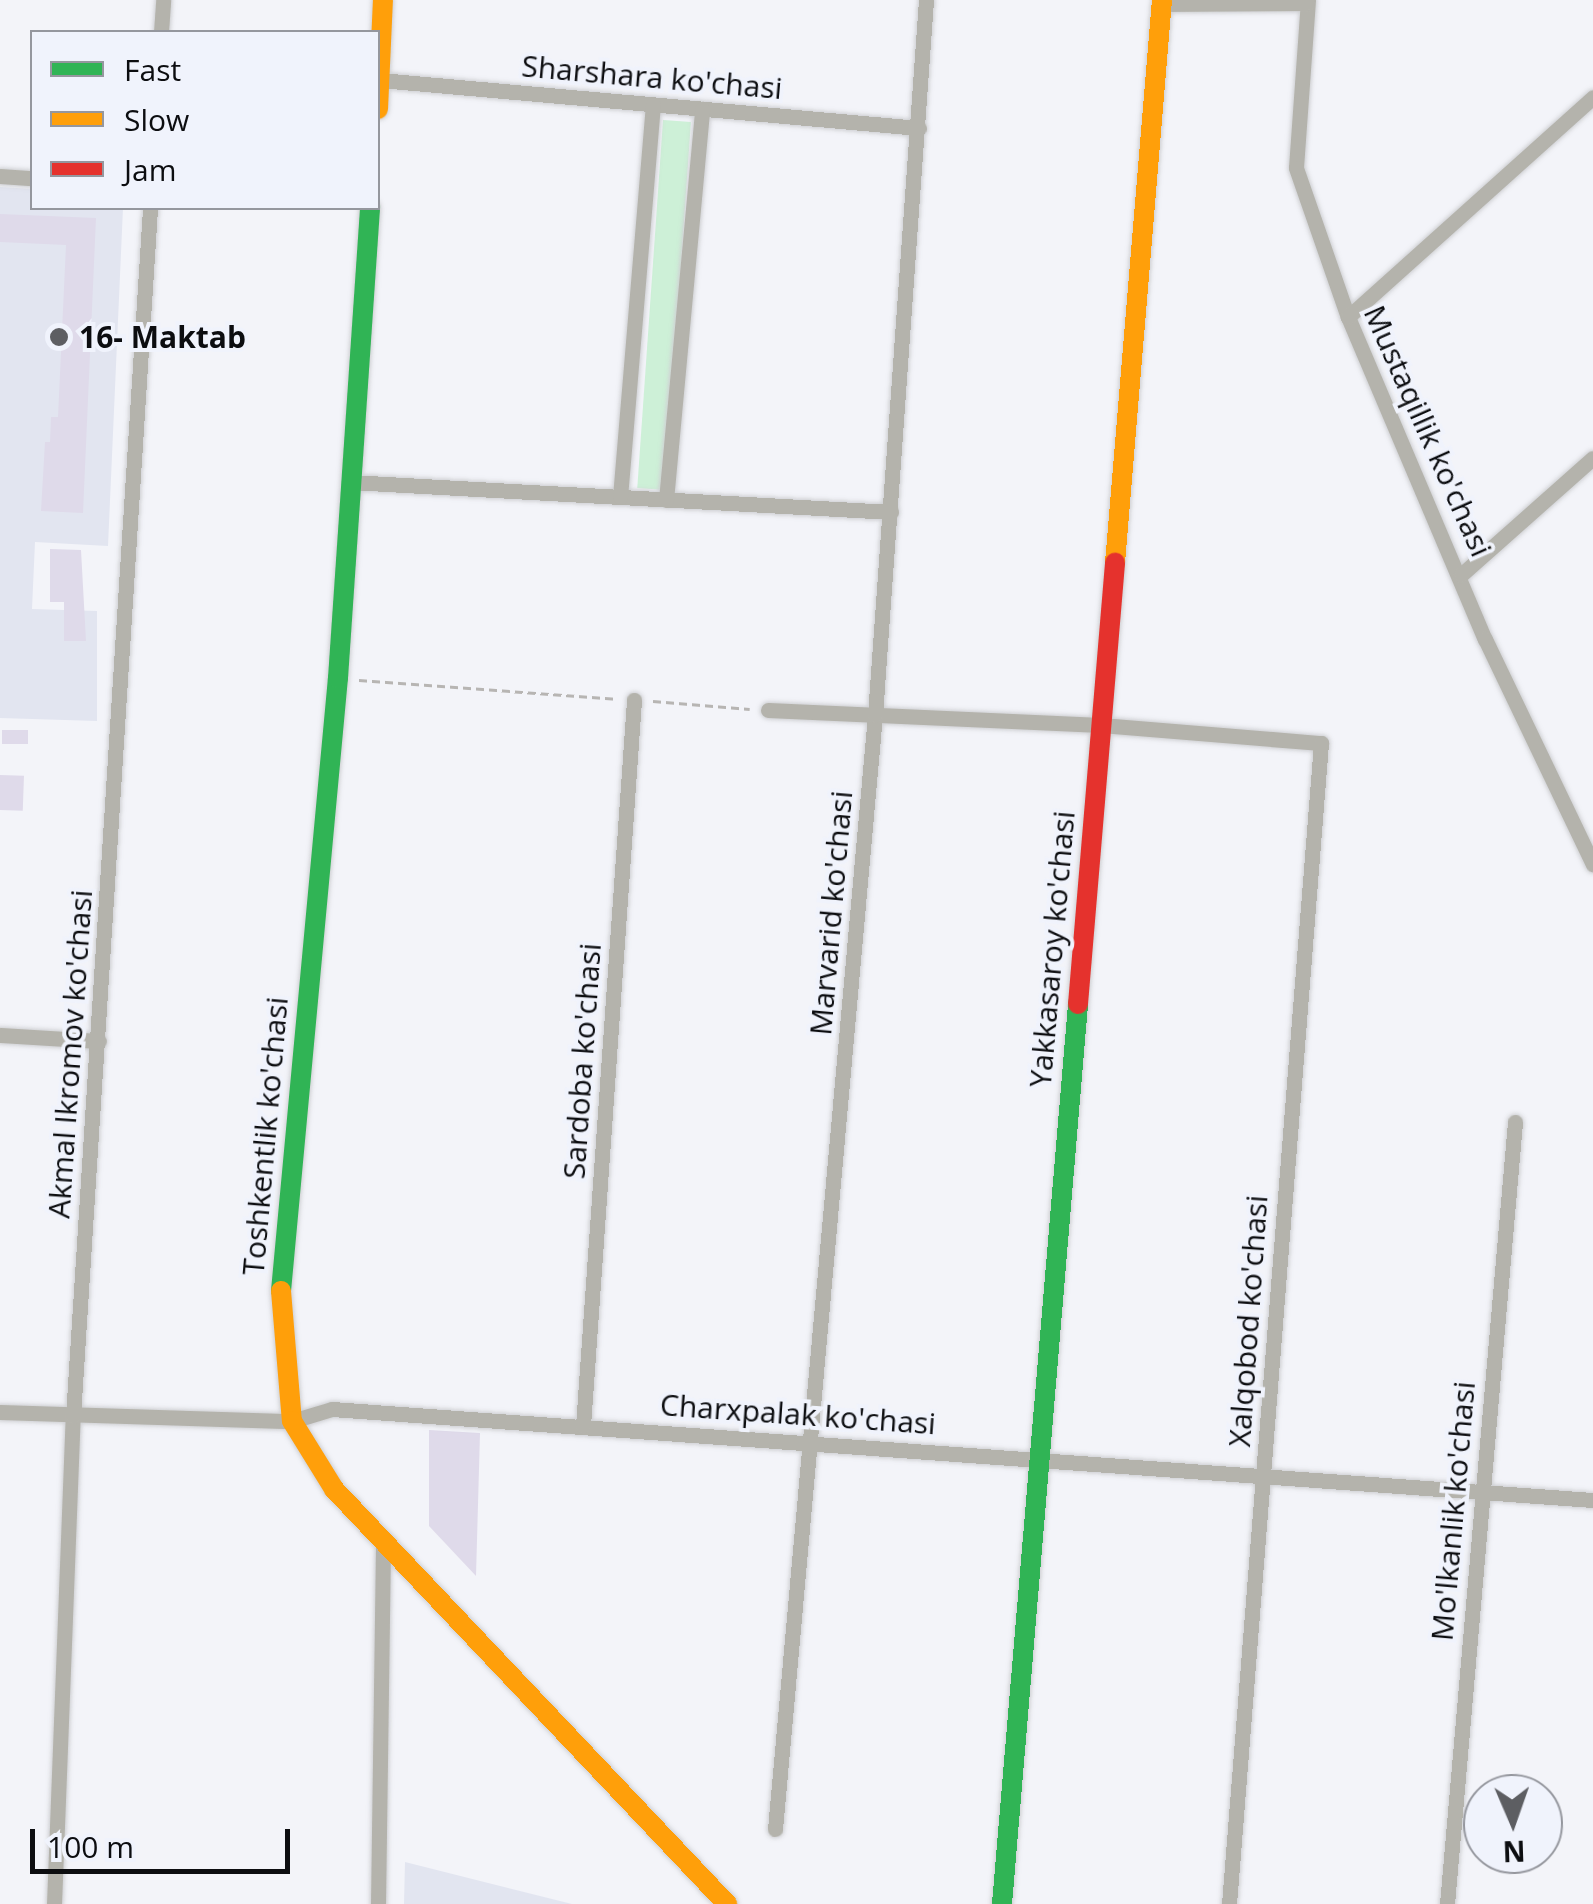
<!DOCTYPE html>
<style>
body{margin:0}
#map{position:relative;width:1593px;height:1904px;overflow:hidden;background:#f3f4f9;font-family:"Open Sans",sans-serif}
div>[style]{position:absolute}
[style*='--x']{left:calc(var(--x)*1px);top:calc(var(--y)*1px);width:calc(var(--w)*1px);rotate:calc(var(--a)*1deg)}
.built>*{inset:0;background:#e2e5f0}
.green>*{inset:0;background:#cdf0d7;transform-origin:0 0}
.building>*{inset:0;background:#dfdaea;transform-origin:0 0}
.path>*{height:2.5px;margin-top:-1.25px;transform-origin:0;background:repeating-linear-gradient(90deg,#b7b5b3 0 8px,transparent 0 13px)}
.roads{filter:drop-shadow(0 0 2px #cfd0d3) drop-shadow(0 0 2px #cfd0d3)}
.street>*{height:15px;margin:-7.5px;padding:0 7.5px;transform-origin:7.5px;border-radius:7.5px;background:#b4b3ac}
.fast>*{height:20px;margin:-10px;padding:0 10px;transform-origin:10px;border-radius:10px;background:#30b455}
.slow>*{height:20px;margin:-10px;padding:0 10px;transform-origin:10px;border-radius:10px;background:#ff9f0a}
.jam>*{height:20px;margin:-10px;padding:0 10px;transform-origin:10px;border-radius:10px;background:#e5322d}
.dots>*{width:28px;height:28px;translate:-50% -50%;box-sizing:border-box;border:5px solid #f0f3fc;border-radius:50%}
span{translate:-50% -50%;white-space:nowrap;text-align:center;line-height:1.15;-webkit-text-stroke:8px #f0f3fc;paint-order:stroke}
.street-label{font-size:30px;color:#0c0d10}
.poi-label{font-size:30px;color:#0c0d10;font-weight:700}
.left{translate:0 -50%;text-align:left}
.legend{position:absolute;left:30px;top:30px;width:350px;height:180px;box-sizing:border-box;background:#f0f3fc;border:2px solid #95979e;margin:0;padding:12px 18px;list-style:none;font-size:30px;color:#0c0d10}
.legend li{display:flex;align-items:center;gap:20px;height:50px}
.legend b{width:50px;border:2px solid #95979e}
.north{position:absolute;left:1463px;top:1774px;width:100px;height:100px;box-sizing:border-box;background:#f0f3fc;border:2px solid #95979e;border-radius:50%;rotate:178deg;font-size:28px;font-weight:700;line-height:40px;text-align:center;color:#0c0d10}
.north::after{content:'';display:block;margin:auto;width:35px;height:45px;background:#5d5e62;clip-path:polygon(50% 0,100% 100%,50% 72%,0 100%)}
.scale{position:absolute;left:30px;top:1829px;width:260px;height:45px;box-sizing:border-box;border:5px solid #0c0d10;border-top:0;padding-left:12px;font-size:30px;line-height:35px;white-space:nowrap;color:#0c0d10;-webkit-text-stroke:8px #f0f3fc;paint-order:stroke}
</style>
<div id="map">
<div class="built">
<div style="clip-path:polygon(0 187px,32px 189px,32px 208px,123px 208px,108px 546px,35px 542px,32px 609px,97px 611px,97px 721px,0 718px)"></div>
<div style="clip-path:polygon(405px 1862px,572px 1904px,404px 1904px)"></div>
</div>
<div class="green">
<div style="left:663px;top:120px;width:28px;height:369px;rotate:4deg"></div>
</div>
<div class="building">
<div style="clip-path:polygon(0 214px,96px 218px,83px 513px,41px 511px,45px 442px,50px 442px,51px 417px,58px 417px,66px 245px,0 242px)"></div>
<div style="clip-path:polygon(50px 549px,81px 550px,86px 641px,64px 641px,64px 602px,50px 602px)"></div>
<div style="left:2px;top:730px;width:26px;height:14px"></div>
<div style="left:0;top:775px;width:24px;height:35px;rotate:2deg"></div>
<div style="clip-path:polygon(429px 1430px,480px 1433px,476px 1576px,429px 1526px)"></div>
</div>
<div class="path">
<div style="--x:359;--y:680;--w:257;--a:4.2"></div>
<div style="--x:653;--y:701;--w:97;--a:4.7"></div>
</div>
<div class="roads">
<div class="street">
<div style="--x:1308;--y:0;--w:168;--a:94.1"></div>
<div style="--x:1296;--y:168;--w:158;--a:70.8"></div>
<div style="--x:1348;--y:317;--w:350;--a:67"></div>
<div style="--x:1485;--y:639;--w:250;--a:64.4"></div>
<div style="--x:1163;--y:4;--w:144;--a:-0.4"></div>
<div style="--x:161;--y:32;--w:32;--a:-86"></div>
<div style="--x:380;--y:80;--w:541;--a:5.09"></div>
<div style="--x:0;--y:176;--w:32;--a:4"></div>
<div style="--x:1348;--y:317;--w:329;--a:-41.9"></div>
<div style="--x:350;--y:482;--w:542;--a:3.17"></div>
<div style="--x:620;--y:497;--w:394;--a:-85.2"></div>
<div style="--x:666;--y:500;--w:393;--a:-84.7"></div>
<div style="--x:1461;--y:575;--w:176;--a:-41.6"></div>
<div style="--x:768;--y:710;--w:333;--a:2.6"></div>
<div style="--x:1101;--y:725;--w:221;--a:4.7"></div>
<div style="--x:1321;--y:743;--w:1165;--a:94.53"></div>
<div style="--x:0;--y:1035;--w:99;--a:3.5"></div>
<div style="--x:0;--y:1412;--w:292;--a:1.8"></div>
<div style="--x:292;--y:1421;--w:42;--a:-16.7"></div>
<div style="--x:332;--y:1409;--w:1264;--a:4.13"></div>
<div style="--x:583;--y:1426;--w:728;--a:-85.98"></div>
<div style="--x:775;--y:1829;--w:1118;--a:-84.87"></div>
<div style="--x:875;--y:715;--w:717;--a:-85.92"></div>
<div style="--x:54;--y:1904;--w:488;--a:-87.8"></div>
<div style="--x:73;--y:1416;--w:1210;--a:-86.35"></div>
<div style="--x:378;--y:1904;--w:360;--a:-89.2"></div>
<div style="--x:1447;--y:1904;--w:785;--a:-85.03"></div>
</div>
<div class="fast">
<div style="--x:281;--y:1291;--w:616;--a:-84.69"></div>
<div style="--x:338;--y:678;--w:471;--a:-86.1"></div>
<div style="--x:1002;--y:1904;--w:903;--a:-85.17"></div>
</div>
<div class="slow">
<div style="--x:378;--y:109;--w:109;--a:-87.4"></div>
<div style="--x:1115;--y:563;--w:565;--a:-85.23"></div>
<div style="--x:281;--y:1291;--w:130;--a:85.2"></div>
<div style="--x:292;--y:1421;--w:80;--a:58.3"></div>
<div style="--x:334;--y:1489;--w:572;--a:46.56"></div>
</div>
<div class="jam">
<div style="--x:1078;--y:1004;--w:443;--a:-85.2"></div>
</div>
</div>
<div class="dots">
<div style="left:59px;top:337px;background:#5d5e62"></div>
</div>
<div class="street-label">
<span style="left:652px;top:77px;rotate:5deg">Sharshara ko'chasi</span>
<span style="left:1428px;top:431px;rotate:66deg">Mustaqillik ko'chasi</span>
<span style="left:831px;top:913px;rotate:-85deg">Marvarid ko'chasi</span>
<span style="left:1052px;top:949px;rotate:-85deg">Yakkasaroy ko'chasi</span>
<span style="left:70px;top:1054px;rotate:-86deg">Akmal Ikromov ko'chasi</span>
<span style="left:582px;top:1061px;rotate:-86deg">Sardoba ko'chasi</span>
<span style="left:265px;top:1136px;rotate:-85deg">Toshkentlik ko'chasi</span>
<span style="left:1248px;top:1321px;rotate:-86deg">Xalqobod ko'chasi</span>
<span style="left:798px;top:1414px;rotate:4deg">Charxpalak ko'chasi</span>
<span style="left:1453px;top:1511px;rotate:-85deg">Mo'lkanlik ko'chasi</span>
</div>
<div class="poi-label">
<span class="left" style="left:79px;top:337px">16- Maktab</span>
</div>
<ul class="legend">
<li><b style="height:12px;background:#30b455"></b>Fast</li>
<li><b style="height:12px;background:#ff9f0a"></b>Slow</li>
<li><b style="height:12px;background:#e5322d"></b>Jam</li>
</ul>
<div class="north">N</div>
<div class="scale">100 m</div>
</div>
